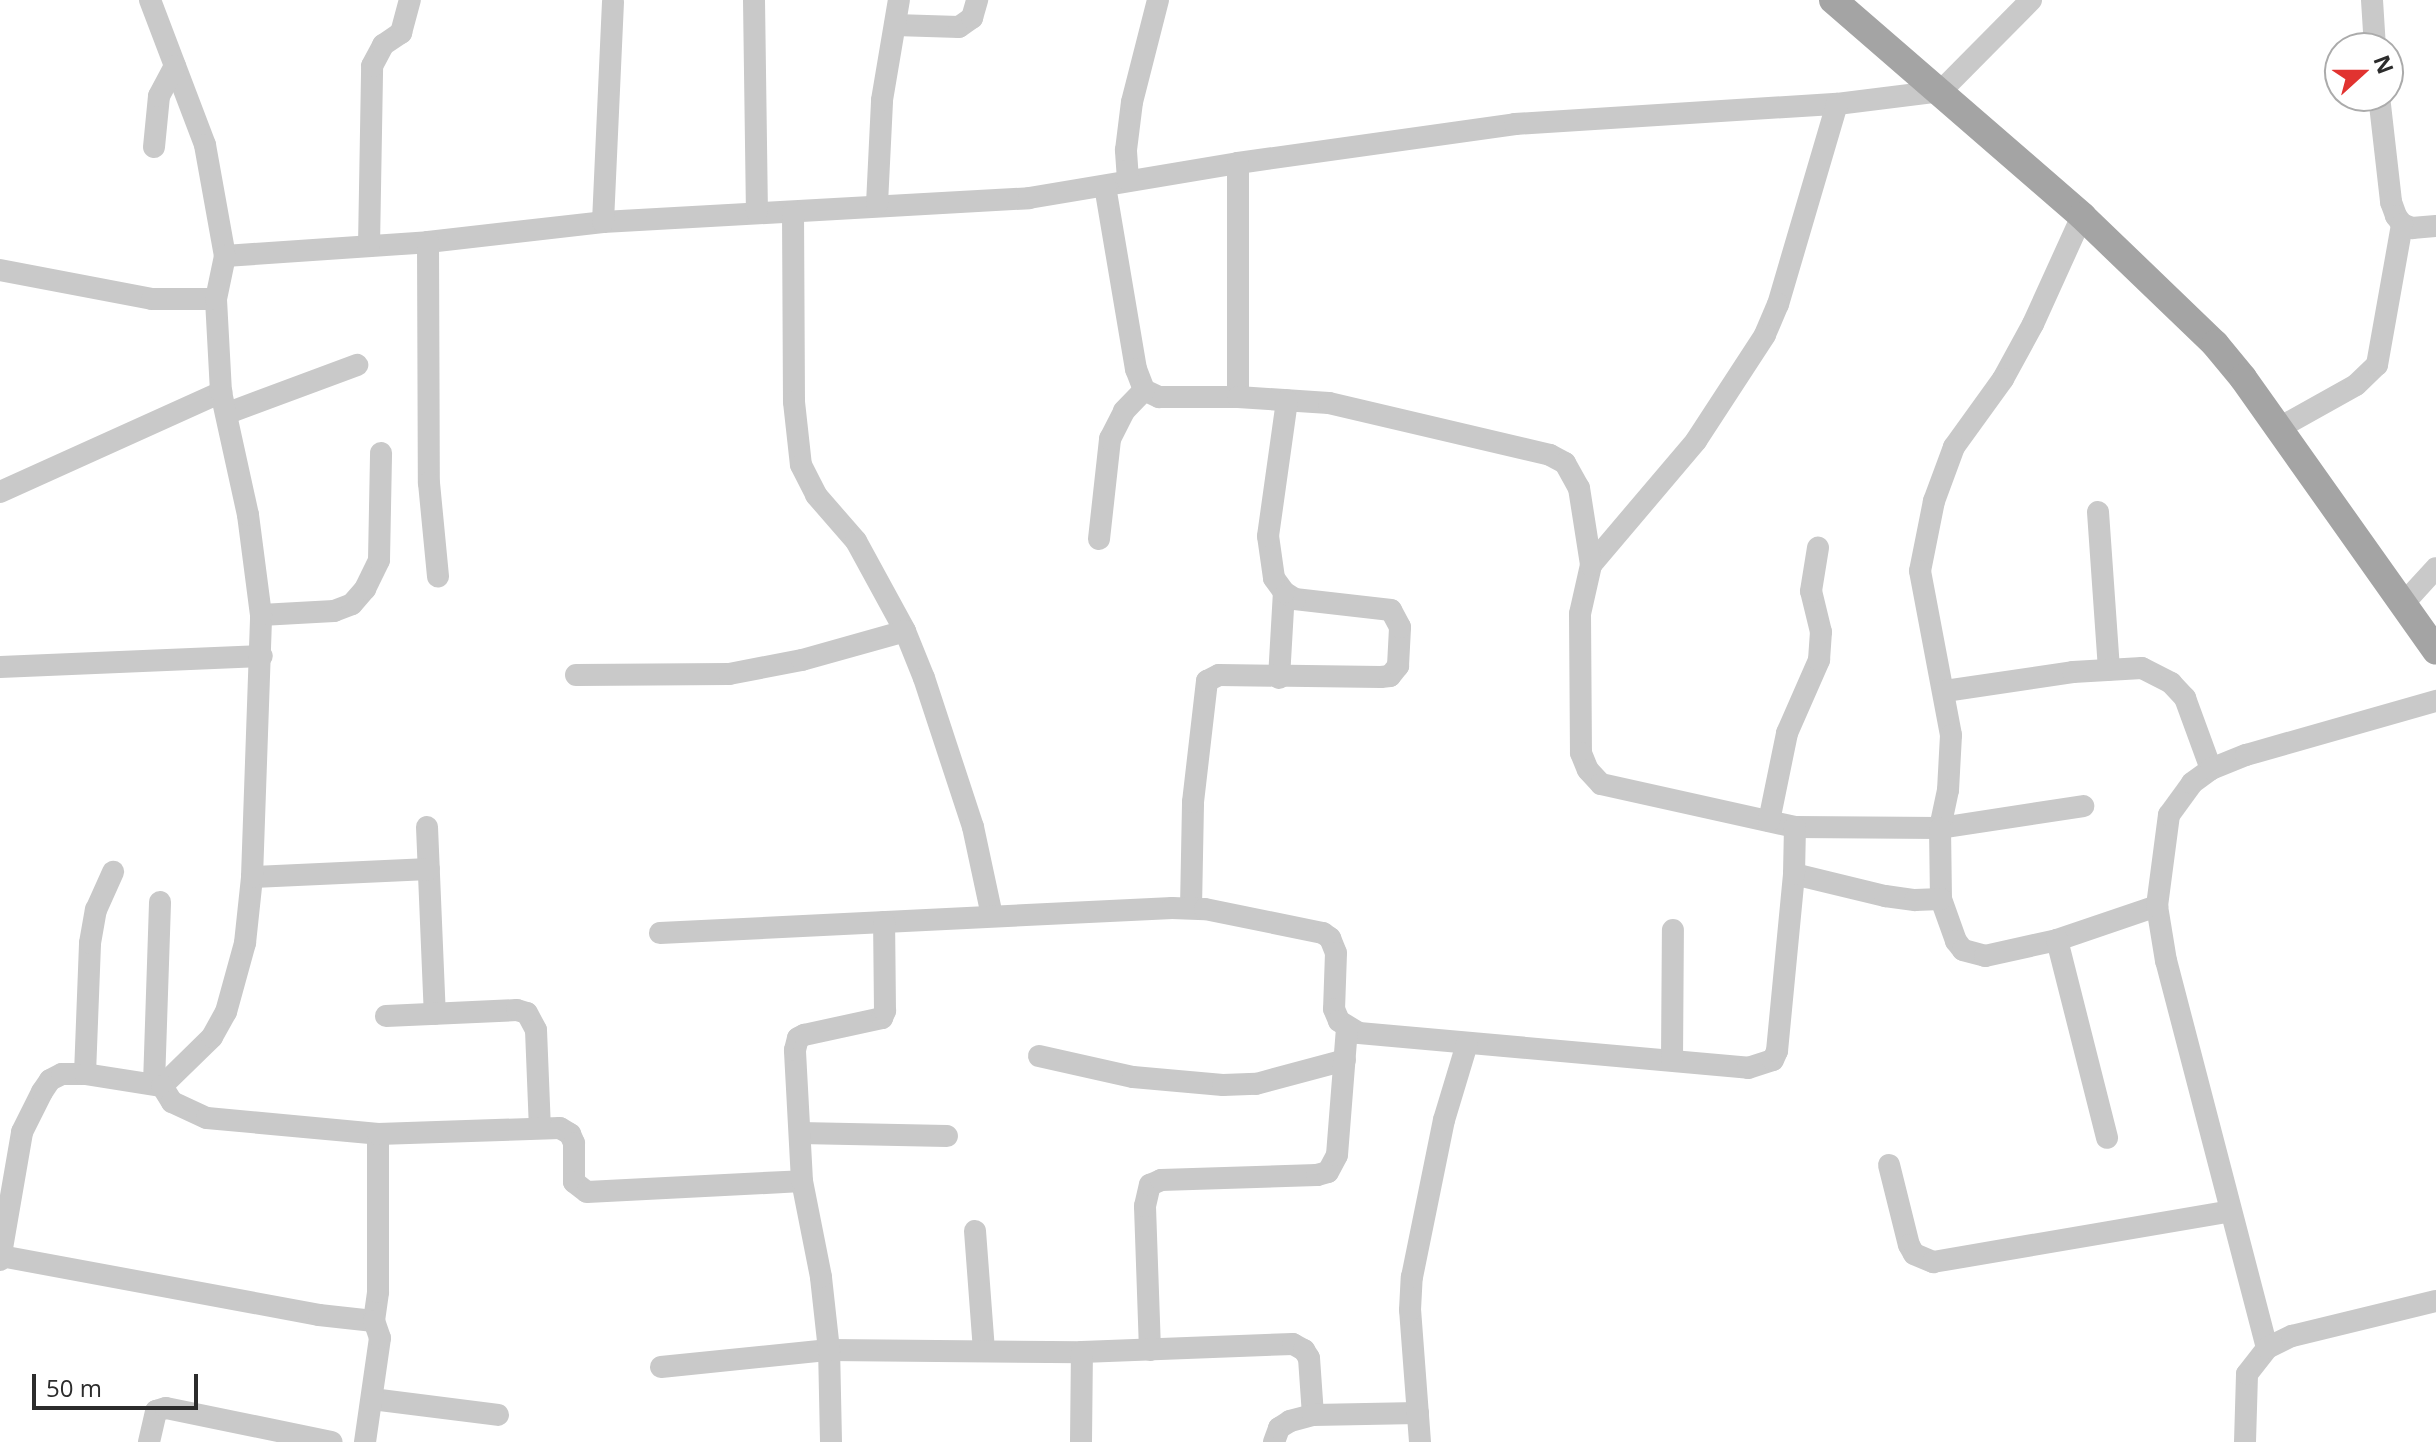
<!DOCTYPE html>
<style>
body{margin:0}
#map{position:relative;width:2436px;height:1442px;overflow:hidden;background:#fff;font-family:"Open Sans",sans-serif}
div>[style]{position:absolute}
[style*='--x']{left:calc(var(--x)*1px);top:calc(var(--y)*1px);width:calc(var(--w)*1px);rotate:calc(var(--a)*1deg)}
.minor>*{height:22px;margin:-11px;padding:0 11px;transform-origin:11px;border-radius:11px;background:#c9c9c9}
.major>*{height:28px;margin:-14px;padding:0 14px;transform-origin:14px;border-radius:14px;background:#a4a4a4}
span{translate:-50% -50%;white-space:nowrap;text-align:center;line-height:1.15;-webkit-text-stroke:8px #fff;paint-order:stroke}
.north{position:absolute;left:2324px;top:32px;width:80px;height:80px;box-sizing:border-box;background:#fff;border:2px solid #ababab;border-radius:50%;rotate:69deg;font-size:22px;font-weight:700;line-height:32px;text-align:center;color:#2c2c2c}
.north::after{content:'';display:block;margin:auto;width:28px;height:36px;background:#e13330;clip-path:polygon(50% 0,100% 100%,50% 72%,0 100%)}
.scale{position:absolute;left:32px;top:1374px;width:166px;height:36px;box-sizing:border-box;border:4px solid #2c2c2c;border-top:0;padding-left:10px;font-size:24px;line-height:28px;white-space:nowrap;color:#2c2c2c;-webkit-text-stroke:6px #fff;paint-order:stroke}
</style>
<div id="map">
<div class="minor">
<div style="--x:150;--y:0;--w:155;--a:69.2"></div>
<div style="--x:205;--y:145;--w:113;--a:79.8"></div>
<div style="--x:225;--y:256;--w:203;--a:-3.9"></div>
<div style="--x:428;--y:242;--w:176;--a:-6.5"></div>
<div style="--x:603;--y:222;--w:427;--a:-3.2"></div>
<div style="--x:1029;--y:198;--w:212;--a:-9.5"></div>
<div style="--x:1238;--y:163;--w:280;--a:-8"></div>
<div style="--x:1515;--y:124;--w:323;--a:-3.6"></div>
<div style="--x:1837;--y:104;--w:105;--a:-7.1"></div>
<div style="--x:1941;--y:91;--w:128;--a:-45.3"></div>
<div style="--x:754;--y:0;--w:212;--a:89.2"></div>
<div style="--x:2372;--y:0;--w:48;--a:86.4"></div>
<div style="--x:895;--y:25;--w:64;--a:1.8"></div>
<div style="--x:959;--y:27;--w:16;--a:-35"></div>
<div style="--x:972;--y:18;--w:19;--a:-74"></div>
<div style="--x:2379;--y:96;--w:107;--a:83.5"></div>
<div style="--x:2391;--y:202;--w:15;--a:70"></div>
<div style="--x:2396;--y:216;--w:10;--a:53"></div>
<div style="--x:2402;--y:224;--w:11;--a:22"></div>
<div style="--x:2412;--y:228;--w:24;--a:-5"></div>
<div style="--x:1837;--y:104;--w:209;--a:106.4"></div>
<div style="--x:1778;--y:304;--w:34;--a:113"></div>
<div style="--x:1765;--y:335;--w:126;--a:123.1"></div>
<div style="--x:1696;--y:441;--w:162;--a:130.3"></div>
<div style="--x:1591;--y:565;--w:50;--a:102.7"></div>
<div style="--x:1580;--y:614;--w:139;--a:89.6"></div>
<div style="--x:1581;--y:753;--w:18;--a:68"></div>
<div style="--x:1588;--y:770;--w:19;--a:47"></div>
<div style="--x:1601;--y:784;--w:199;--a:12.5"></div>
<div style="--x:1795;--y:827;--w:145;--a:0.4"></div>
<div style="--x:1940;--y:828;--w:145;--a:-8.7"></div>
<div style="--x:154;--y:147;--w:51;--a:-84.4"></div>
<div style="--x:159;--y:96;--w:34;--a:-62"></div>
<div style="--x:1238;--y:163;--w:234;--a:90"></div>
<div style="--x:1128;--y:180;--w:30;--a:-94"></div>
<div style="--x:1126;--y:150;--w:48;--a:-82.9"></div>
<div style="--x:1132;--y:102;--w:105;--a:-75.7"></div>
<div style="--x:1105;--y:186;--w:186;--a:80.4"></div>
<div style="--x:1136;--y:369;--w:22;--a:69"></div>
<div style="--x:1144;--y:390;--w:17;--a:25"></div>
<div style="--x:1159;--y:397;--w:79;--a:0"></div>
<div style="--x:1238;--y:397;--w:91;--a:3.8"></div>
<div style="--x:1329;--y:403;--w:227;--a:13.2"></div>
<div style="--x:1550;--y:455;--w:17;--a:28"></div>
<div style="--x:1565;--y:463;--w:29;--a:61"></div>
<div style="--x:1579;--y:488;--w:78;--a:81.1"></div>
<div style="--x:877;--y:204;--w:104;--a:-87.2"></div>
<div style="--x:882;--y:100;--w:101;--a:-80.4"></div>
<div style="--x:793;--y:212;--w:190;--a:89.7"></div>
<div style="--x:794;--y:402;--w:63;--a:83.7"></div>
<div style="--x:801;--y:465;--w:34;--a:63"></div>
<div style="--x:816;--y:495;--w:61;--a:49"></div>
<div style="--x:856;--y:541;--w:102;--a:61.4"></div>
<div style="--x:905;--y:631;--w:51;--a:68"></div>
<div style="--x:924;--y:678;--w:157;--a:71.8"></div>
<div style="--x:973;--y:827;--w:91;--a:77.9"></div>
<div style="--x:2082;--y:216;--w:119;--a:114.4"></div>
<div style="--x:2033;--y:324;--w:63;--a:118.6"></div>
<div style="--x:2003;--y:379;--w:84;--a:125.8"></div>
<div style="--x:1954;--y:447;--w:58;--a:110.3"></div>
<div style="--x:1934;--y:501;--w:71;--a:101.3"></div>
<div style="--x:1920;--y:571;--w:167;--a:79.3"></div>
<div style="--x:1951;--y:735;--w:55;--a:93.1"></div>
<div style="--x:1948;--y:790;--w:39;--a:102"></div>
<div style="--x:1940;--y:828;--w:71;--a:89.2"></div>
<div style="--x:1941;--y:899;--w:45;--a:70.3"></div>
<div style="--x:1956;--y:941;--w:11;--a:52"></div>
<div style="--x:1963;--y:950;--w:23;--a:15"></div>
<div style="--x:1985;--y:956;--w:74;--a:-12.5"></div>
<div style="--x:2057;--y:940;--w:106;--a:-18.8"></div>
<div style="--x:603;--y:222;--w:220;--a:-87.4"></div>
<div style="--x:428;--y:242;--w:241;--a:89.8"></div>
<div style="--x:429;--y:483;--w:94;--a:84.5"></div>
<div style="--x:369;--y:246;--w:180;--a:-89"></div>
<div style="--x:372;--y:66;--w:24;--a:-62"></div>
<div style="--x:383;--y:45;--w:22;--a:-34"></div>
<div style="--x:401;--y:33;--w:34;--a:-75"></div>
<div style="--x:0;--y:270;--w:155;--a:10.8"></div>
<div style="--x:152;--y:299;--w:64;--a:0"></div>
<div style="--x:228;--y:413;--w:138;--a:-20.4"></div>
<div style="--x:2279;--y:428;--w:88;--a:-29.2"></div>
<div style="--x:2356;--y:385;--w:29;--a:-44"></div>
<div style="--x:2377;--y:365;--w:143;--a:-79.9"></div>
<div style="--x:0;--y:492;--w:243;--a:-24.3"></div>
<div style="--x:2098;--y:512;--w:158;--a:86"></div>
<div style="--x:1099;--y:539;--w:101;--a:-83.7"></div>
<div style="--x:1110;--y:439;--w:31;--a:-63"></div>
<div style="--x:1124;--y:411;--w:29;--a:-46"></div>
<div style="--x:2404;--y:603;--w:47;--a:-47.6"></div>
<div style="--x:261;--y:615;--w:73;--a:-3.1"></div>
<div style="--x:334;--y:611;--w:19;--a:-21"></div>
<div style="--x:352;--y:604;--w:20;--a:-49"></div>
<div style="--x:365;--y:589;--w:32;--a:-64"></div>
<div style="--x:379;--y:560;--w:107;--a:-88.9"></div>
<div style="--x:0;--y:667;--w:262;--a:-2.4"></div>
<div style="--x:576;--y:675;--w:153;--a:-0.4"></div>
<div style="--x:729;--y:674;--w:74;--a:-10.9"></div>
<div style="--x:802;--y:660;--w:107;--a:-15.7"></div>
<div style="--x:1279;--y:678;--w:86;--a:-86.7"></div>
<div style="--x:1945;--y:691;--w:129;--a:-8.4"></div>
<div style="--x:2073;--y:672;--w:69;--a:-3.3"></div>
<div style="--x:2142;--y:668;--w:33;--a:27"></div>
<div style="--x:2171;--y:683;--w:21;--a:47"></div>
<div style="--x:2185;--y:698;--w:76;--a:69.9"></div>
<div style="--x:1769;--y:821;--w:90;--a:-78.4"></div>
<div style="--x:1787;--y:733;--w:80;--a:-66.3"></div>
<div style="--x:1819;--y:660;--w:28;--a:-86"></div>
<div style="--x:1821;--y:632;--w:42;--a:-103.7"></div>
<div style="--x:1811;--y:591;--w:44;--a:-80.8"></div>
<div style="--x:427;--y:827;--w:187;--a:87.6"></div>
<div style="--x:1794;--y:874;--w:94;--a:13.6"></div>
<div style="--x:1885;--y:896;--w:30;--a:8"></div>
<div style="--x:1915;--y:900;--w:26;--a:-2"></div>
<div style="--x:252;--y:877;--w:177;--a:-2.6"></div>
<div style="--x:1191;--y:908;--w:106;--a:-88.9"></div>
<div style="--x:1193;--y:802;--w:122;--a:-83.4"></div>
<div style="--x:1207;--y:681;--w:13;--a:-27"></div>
<div style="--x:1219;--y:675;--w:162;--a:0.7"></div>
<div style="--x:1381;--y:677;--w:9;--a:-6"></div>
<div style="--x:1390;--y:676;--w:13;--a:-51"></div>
<div style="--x:1398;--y:666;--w:39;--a:-87"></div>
<div style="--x:1400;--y:627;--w:19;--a:-118"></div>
<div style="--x:1391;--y:610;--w:97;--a:-173.5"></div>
<div style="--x:1295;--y:599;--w:13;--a:-148"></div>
<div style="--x:1284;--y:592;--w:17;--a:-126"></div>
<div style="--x:1274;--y:578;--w:42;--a:-98.1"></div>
<div style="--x:1268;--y:536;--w:137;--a:-82"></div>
<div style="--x:660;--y:933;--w:513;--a:-2.8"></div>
<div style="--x:1172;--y:908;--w:33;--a:2"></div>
<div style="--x:1205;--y:909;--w:120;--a:11.5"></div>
<div style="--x:1323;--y:933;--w:9;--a:36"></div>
<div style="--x:1330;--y:938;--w:16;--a:68"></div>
<div style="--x:1336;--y:953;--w:56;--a:92"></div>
<div style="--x:1334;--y:1009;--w:13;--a:67"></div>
<div style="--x:1339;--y:1021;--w:23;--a:31"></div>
<div style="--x:1359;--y:1033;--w:391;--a:5.1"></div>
<div style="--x:1748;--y:1068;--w:26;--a:-18"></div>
<div style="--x:1773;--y:1060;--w:10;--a:-66"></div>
<div style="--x:1777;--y:1051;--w:178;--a:-84.5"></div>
<div style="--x:1794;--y:874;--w:47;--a:-88.8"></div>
<div style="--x:2057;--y:940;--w:204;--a:75.8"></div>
<div style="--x:386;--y:1016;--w:131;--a:-2.6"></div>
<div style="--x:517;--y:1010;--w:10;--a:17"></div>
<div style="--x:527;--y:1013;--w:19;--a:62"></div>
<div style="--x:536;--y:1030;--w:98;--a:87.7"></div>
<div style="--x:1039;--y:1056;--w:96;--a:12.6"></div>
<div style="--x:1133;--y:1077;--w:90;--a:5.1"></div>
<div style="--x:1223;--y:1085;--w:33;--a:-2"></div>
<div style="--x:1256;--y:1084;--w:92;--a:-15.1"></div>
<div style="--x:1672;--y:1060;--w:130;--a:-89.6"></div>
<div style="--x:85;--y:1074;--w:131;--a:-87.8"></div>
<div style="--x:90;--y:943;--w:34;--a:-80"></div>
<div style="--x:96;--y:910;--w:42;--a:-65.9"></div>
<div style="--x:154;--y:1084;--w:182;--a:-88.1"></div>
<div style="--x:162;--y:1086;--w:70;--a:-44.4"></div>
<div style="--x:212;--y:1037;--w:29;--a:-61"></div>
<div style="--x:226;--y:1012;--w:72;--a:-74.6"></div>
<div style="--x:245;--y:943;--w:66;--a:-83.9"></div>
<div style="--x:252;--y:877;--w:262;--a:-88"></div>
<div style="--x:261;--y:615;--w:101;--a:-97.4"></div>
<div style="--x:248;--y:515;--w:126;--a:-102.4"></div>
<div style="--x:221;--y:392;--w:93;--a:-93.1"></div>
<div style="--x:216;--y:299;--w:44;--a:-78.2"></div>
<div style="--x:800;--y:1133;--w:147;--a:1.2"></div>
<div style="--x:1889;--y:1165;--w:82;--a:76"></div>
<div style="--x:1909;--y:1245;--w:10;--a:61"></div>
<div style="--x:1914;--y:1254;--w:21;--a:23"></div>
<div style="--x:1933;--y:1262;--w:301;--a:-9.7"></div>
<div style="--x:975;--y:1231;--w:120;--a:85.7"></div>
<div style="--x:1;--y:1256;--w:323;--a:10.5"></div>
<div style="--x:319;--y:1315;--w:55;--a:6.2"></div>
<div style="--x:374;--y:1321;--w:29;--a:-82"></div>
<div style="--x:378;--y:1292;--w:158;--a:-90"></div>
<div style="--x:0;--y:1260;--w:130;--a:-80.2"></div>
<div style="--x:22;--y:1132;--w:45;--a:-63.4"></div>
<div style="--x:42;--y:1092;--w:14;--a:-56"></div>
<div style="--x:50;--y:1080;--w:13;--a:-27"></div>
<div style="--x:62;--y:1074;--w:23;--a:0"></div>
<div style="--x:85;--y:1074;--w:78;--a:8.9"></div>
<div style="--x:162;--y:1086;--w:19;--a:58"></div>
<div style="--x:172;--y:1102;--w:38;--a:25"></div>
<div style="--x:207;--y:1118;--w:172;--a:5.3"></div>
<div style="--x:378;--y:1134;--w:182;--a:-1.9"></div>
<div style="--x:560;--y:1128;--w:12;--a:31"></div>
<div style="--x:570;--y:1134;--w:10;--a:66"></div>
<div style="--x:574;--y:1143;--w:39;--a:90"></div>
<div style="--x:574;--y:1182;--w:16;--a:38"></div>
<div style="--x:587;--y:1192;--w:215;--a:-2.9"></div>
<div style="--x:2267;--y:1348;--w:400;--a:-104.6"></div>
<div style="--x:2166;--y:961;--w:56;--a:-99.3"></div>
<div style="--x:2157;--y:906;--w:92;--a:-82.5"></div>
<div style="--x:2169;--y:815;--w:39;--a:-54"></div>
<div style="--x:2192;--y:783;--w:24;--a:-36"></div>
<div style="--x:2211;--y:769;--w:38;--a:-22"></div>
<div style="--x:2246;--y:755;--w:198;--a:-15.9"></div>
<div style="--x:1150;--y:1350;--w:144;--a:-92"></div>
<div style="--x:1145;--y:1206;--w:22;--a:-77"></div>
<div style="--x:1150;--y:1185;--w:12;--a:-24"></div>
<div style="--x:1161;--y:1180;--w:156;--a:-1.8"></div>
<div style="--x:1317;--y:1175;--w:11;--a:-15"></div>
<div style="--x:1328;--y:1172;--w:19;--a:-62"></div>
<div style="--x:1337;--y:1155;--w:127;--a:-85.5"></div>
<div style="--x:661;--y:1367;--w:169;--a:-5.8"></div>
<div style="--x:829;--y:1350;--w:253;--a:0.5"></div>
<div style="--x:1082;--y:1352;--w:211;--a:-2.2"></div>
<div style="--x:1293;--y:1344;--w:13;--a:29"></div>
<div style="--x:1304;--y:1350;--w:9;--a:58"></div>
<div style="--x:1309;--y:1358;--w:57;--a:86"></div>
<div style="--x:372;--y:1399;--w:127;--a:7.2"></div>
<div style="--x:149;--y:1442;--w:32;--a:-77"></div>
<div style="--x:156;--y:1411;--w:10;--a:-17"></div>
<div style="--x:166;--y:1408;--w:169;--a:11.6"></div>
<div style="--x:365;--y:1442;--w:105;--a:-81.8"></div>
<div style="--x:380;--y:1338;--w:18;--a:-109"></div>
<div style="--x:831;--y:1442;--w:92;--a:-91.2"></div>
<div style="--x:829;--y:1350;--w:73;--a:-96.3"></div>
<div style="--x:821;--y:1277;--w:98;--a:-101.2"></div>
<div style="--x:802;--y:1181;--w:131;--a:-93.1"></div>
<div style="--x:795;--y:1050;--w:12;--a:-76"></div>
<div style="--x:798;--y:1038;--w:7;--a:-27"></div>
<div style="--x:804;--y:1035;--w:80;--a:-12.3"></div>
<div style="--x:882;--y:1018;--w:8;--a:-67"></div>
<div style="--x:885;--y:1011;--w:89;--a:-90.6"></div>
<div style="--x:1081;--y:1442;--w:90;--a:-89.4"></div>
<div style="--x:1274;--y:1442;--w:15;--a:-70"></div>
<div style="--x:1279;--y:1428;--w:13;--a:-32"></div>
<div style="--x:1290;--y:1421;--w:24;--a:-15"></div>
<div style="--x:1313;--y:1415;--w:105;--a:-1.1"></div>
<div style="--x:1420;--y:1442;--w:132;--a:-94.3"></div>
<div style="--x:1410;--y:1310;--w:33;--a:-87"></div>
<div style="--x:1412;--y:1277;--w:160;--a:-78.5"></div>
<div style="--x:1444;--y:1120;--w:79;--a:-73.2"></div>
<div style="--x:2245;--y:1442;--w:68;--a:-88.3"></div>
<div style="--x:2247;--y:1374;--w:33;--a:-52"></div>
<div style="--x:2267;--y:1348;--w:28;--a:-26"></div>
<div style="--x:2292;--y:1336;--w:148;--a:-13.7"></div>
</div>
<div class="major">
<div style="--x:1833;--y:0;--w:330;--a:40.9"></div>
<div style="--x:2082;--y:216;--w:185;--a:43.9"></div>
<div style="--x:2215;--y:344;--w:44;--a:50.5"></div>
<div style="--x:2243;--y:378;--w:334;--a:54.7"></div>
</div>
<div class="north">N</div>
<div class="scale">50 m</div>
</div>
